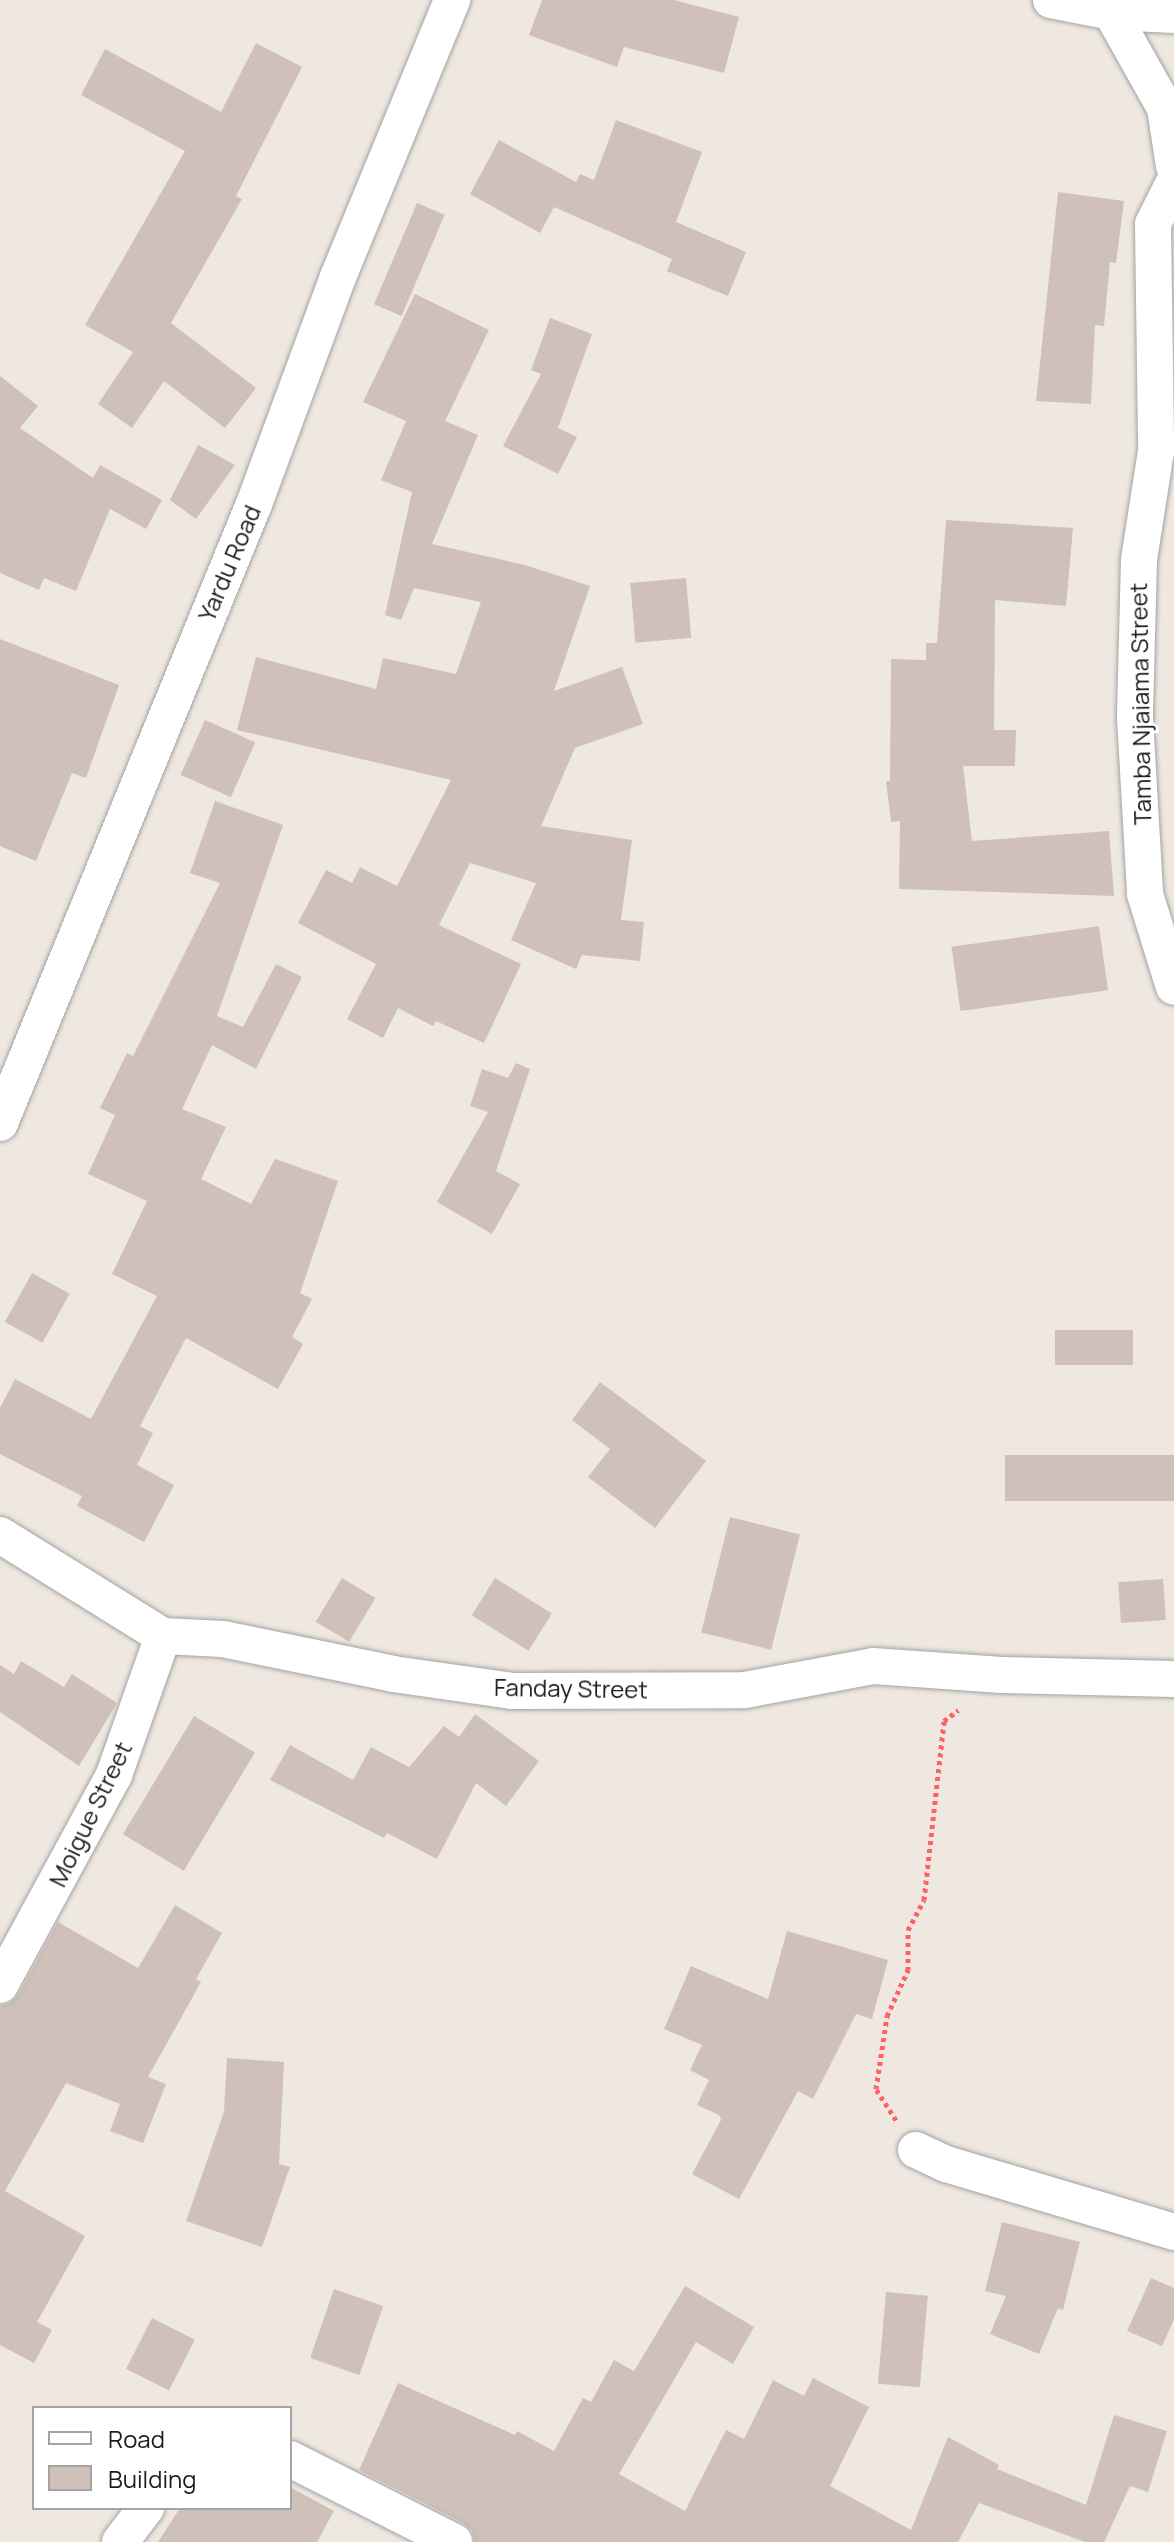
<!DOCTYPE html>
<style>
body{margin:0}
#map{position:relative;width:1174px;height:2542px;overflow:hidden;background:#efe8e0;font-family:Manrope,sans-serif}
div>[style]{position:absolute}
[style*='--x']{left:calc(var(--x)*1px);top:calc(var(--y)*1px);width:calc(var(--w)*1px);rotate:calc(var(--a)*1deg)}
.building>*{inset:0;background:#cfc0b9;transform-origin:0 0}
.path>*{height:5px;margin-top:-2.5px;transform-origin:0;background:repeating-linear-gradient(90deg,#ff6164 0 4px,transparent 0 8px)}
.roads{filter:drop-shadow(0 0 2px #a3a3a3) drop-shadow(0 0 2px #a3a3a3)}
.street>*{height:36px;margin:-18px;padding:0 18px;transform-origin:18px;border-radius:18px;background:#fff}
span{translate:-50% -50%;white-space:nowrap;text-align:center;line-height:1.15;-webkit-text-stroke:6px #fff;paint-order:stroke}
.street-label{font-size:24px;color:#1c1c1c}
.legend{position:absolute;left:32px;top:2406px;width:260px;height:104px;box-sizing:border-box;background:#fff;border:2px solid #a4a4a4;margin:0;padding:10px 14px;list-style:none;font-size:24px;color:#1c1c1c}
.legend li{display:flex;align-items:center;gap:16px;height:40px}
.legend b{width:40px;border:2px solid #a4a4a4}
</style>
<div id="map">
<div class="building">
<div style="clip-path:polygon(542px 0,674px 0,739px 17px,724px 73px,624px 47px,617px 67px,529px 35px)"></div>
<div style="clip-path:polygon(256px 43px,302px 67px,236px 196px,242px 199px,171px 323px,256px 388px,225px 428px,164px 381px,132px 428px,98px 404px,133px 352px,85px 325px,185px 151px,81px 95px,105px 49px,221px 112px)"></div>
<div style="clip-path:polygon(616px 120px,702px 152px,676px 222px,746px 252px,728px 296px,667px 271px,672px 259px,554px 207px,540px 233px,470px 194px,499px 140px,576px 182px,580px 174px,594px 180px)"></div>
<div style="clip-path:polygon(1058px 192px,1124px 201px,1116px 263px,1110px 262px,1104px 326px,1095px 325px,1091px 404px,1036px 401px)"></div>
<div style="left:417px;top:203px;width:30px;height:110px;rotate:23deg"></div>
<div style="clip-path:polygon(415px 294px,489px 330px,445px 421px,478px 435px,432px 544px,525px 565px,590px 586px,554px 691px,622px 667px,643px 724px,575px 748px,541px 826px,632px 840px,621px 920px,644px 922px,640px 961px,582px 955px,576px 969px,511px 940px,536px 883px,470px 863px,439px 925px,521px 964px,484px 1043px,436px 1021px,433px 1026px,398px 1008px,383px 1038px,347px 1019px,376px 964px,298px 923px,326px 870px,352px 883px,360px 867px,397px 886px,451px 780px,237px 730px,256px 657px,376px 689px,383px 658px,456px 674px,481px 602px,414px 588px,401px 620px,385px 615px,412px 492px,381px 480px,406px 421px,363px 402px)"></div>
<div style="clip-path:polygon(550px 318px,592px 334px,558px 428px,577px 437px,558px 474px,503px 446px,541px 374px,531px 370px)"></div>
<div style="clip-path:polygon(0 376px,38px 406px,20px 428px,93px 478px,100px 465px,162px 500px,146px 529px,110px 509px,76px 591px,44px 578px,39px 590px,0 573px)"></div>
<div style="clip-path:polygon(198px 445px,235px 465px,196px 519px,170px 500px)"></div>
<div style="clip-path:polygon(946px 520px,1073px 528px,1066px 606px,995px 600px,994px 730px,1016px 730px,1015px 766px,963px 766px,972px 841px,1109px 831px,1114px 896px,899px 889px,900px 821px,891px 822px,886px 781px,890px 781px,891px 659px,926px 660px,926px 643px,937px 643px)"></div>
<div style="left:686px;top:578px;width:60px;height:56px;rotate:85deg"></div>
<div style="clip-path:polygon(0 639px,119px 685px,86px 778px,72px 773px,36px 861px,0 846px)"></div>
<div style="left:205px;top:720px;width:55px;height:60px;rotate:24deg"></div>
<div style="clip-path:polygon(215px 801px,283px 825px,217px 1016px,243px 1027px,276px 964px,302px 977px,256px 1069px,212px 1045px,182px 1109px,226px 1127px,201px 1179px,251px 1204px,275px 1159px,338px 1181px,300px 1293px,312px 1299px,292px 1337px,303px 1344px,278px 1389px,186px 1338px,140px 1426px,153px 1433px,137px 1465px,174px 1485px,144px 1542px,77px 1506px,82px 1496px,0 1454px,0 1408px,15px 1379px,91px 1419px,157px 1296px,112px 1274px,147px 1201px,88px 1174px,115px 1115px,100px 1108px,127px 1053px,133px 1056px,220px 883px,190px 873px)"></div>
<div style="left:1099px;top:926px;width:65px;height:149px;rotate:82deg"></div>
<div style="clip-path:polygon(516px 1063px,530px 1069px,496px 1171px,520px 1184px,492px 1234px,437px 1202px,488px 1112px,470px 1106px,482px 1069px,508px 1078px)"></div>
<div style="left:32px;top:1273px;width:43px;height:56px;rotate:29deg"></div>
<div style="left:1055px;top:1330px;width:78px;height:35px"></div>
<div style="clip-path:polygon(600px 1382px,706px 1461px,655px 1528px,588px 1477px,610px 1449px,572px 1420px)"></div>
<div style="left:1174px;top:1455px;width:46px;height:169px;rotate:90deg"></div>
<div style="left:730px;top:1517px;width:72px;height:119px;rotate:14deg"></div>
<div style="left:342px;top:1578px;width:39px;height:51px;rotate:31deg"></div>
<div style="left:495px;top:1578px;width:67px;height:44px;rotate:32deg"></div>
<div style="left:1163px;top:1579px;width:41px;height:45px;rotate:86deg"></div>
<div style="clip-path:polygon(21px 1661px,64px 1687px,72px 1674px,117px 1703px,79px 1766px,0 1712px,0 1665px,14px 1674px)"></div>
<div style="clip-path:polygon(475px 1714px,539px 1761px,506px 1806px,476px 1783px,437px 1859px,387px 1833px,384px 1838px,270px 1780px,290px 1745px,353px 1780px,371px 1747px,409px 1767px,444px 1726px,459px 1737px)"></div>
<div style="left:194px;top:1716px;width:71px;height:138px;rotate:31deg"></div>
<div style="clip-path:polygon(175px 1905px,222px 1933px,196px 1979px,201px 1982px,148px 2077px,166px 2084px,143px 2143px,110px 2131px,120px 2104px,66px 2083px,5px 2191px,85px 2236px,37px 2322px,52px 2330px,34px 2363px,0 2345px,0 2006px,10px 2003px,18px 1995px,58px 1922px,138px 1968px)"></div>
<div style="clip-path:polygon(787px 1931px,888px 1960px,872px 2019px,856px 2014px,813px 2099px,798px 2091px,739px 2199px,692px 2174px,721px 2120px,719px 2115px,697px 2105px,709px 2080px,690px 2070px,702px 2045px,664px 2029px,691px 1966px,768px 1999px)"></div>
<div style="clip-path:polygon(227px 2058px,284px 2062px,279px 2164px,290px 2167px,262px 2247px,186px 2221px,224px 2112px)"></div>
<div style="clip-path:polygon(1002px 2222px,1080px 2242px,1063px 2310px,1058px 2308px,1039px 2354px,990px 2334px,1006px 2296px,985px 2291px)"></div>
<div style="clip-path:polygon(1151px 2278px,1174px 2288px,1174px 2319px,1162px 2346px,1127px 2331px)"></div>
<div style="clip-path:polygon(685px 2286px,754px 2327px,733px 2364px,696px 2342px,619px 2474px,685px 2511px,726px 2430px,744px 2439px,773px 2380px,804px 2396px,813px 2378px,869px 2407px,830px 2486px,911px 2530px,948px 2437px,999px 2465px,997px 2469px,1086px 2505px,1114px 2415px,1167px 2431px,1148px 2492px,1130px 2486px,1104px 2542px,1085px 2542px,979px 2503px,958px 2542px,475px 2542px,472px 2531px,463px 2523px,359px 2470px,398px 2383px,515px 2435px,517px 2431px,554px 2451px,583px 2398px,591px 2402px,614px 2360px,634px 2371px)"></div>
<div style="left:334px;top:2289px;width:52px;height:73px;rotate:19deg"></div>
<div style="left:886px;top:2292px;width:42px;height:92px;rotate:5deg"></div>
<div style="left:152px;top:2318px;width:48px;height:57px;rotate:27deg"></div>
<div style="clip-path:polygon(290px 2487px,334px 2511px,317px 2542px,158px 2542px,180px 2508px,290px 2508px)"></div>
</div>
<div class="path">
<div style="--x:896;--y:2120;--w:37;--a:-123"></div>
<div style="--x:876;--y:2089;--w:74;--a:-81.4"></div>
<div style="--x:887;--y:2016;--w:51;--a:-65.5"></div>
<div style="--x:908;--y:1970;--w:40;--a:-90"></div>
<div style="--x:908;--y:1930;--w:34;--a:-62"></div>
<div style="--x:924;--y:1900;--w:180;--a:-83.6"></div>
<div style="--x:944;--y:1721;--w:18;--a:-38"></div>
</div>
<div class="roads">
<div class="street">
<div style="--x:1051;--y:0;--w:61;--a:11.3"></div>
<div style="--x:1111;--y:12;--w:63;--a:2.7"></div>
<div style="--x:1111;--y:12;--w:110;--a:60.6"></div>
<div style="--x:1165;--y:108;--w:59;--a:81.2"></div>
<div style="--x:1174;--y:182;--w:47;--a:116.6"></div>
<div style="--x:1153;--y:224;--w:227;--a:89.2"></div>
<div style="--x:1156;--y:451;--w:110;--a:98.9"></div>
<div style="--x:1139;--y:560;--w:158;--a:91.5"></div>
<div style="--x:1135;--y:718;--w:176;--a:86.7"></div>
<div style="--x:1145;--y:894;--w:97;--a:72.7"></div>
<div style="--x:0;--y:1123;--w:669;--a:-67.69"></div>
<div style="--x:254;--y:504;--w:242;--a:-69.7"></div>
<div style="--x:338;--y:277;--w:300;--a:-67.6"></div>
<div style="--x:0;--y:1535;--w:192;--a:31.8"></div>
<div style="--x:163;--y:1636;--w:60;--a:2.9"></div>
<div style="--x:223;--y:1639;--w:174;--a:11.6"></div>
<div style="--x:393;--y:1674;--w:120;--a:8.1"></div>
<div style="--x:512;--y:1691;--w:233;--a:-0.2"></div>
<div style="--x:745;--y:1690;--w:130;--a:-10.6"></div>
<div style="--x:873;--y:1666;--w:129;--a:4"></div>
<div style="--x:1002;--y:1675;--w:172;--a:1.3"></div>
<div style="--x:0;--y:1985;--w:239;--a:-61.5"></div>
<div style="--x:114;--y:1775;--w:147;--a:-70.6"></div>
<div style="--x:916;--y:2150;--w:33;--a:25"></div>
<div style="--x:946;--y:2164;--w:238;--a:16.6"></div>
<div style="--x:290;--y:2459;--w:184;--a:26.8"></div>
<div style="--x:120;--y:2542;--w:43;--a:-52.6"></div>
</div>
</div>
<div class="street-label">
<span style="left:229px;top:563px;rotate:-67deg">Yardu Road</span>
<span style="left:1140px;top:704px;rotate:-91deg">Tamba Njaiama Street</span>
<span style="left:571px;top:1688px;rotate:1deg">Fanday Street</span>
<span style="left:90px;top:1814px;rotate:-64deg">Moigue Street</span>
</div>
<ul class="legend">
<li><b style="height:10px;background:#fff"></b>Road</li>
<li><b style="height:22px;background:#cfc0b9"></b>Building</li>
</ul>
</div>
